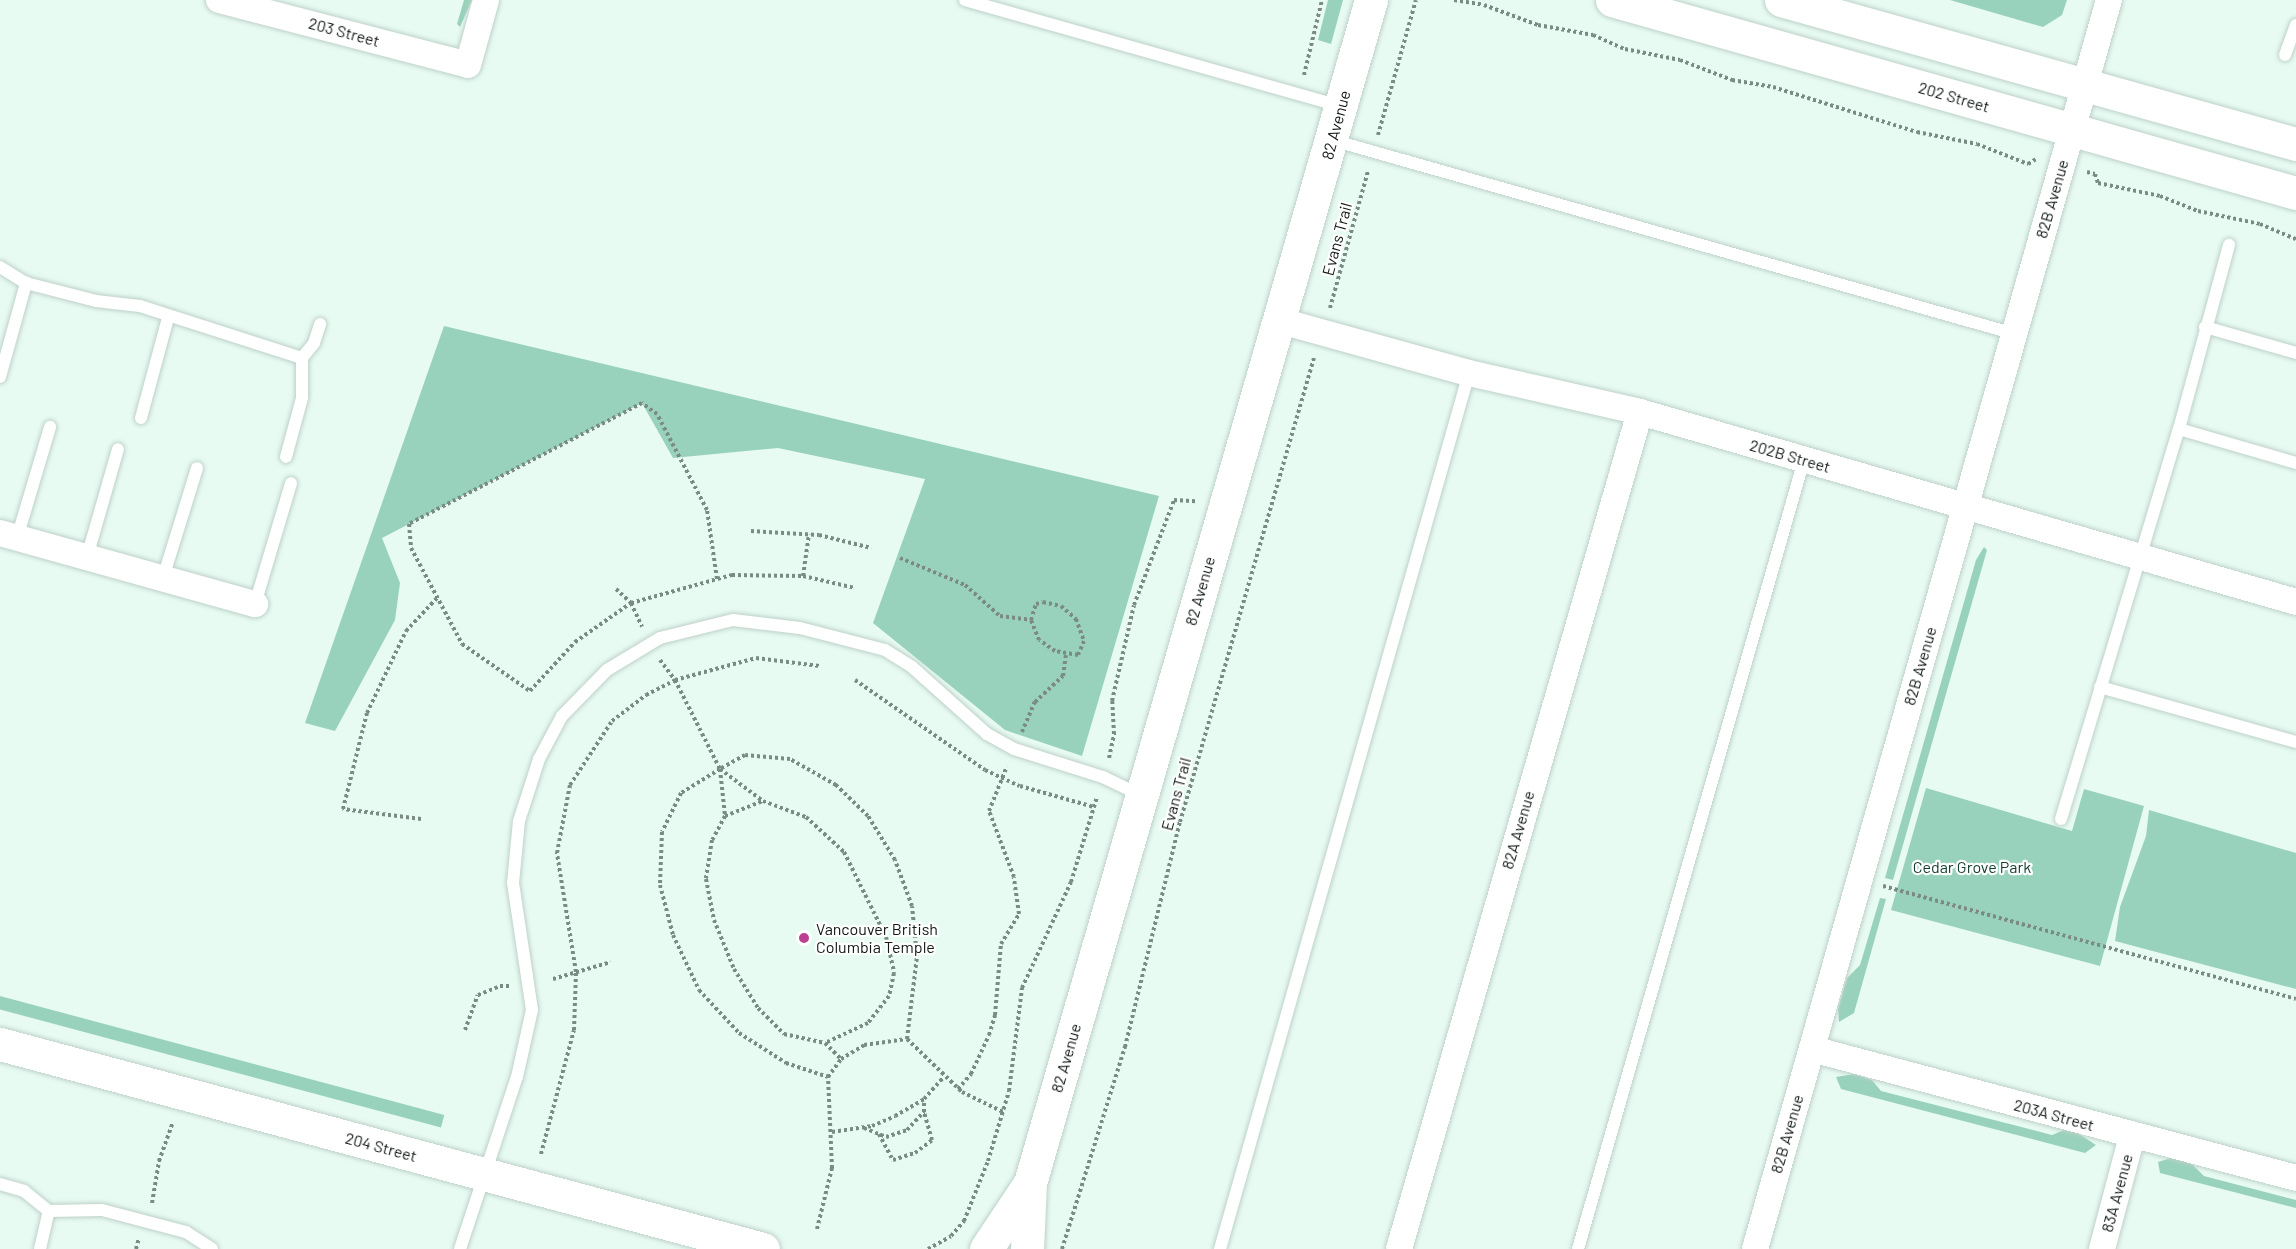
<!DOCTYPE html>
<style>
body{margin:0}
#map{position:relative;width:2296px;height:1249px;overflow:hidden;background:#e7fbf2;font-family:Barlow,sans-serif}
div>[style]{position:absolute}
[style*='--x']{left:calc(var(--x)*1px);top:calc(var(--y)*1px);width:calc(var(--w)*1px);rotate:calc(var(--a)*1deg)}
.green>*{inset:0;background:#99d2bc;transform-origin:0 0}
.path>*{height:4px;margin-top:-2px;transform-origin:0;background:repeating-linear-gradient(90deg,#7c8a84 0 3px,transparent 0 6px)}
.roads{filter:drop-shadow(0 0 2px #bed1c9) drop-shadow(0 0 2px #bed1c9)}
.lane>*{height:12px;margin:-6px;padding:0 6px;transform-origin:6px;border-radius:6px;background:#fff}
.street>*{height:26px;margin:-13px;padding:0 13px;transform-origin:13px;border-radius:13px;background:#fff}
.secondary>*{height:33px;margin:-16.5px;padding:0 16.5px;transform-origin:16.5px;border-radius:16.5px;background:#fff}
.dots>*{width:16px;height:16px;translate:-50% -50%;box-sizing:border-box;border:3px solid #fff;border-radius:50%}
span{translate:-50% -50%;white-space:nowrap;text-align:center;line-height:1.15;-webkit-text-stroke:4.5px #fff;paint-order:stroke}
.street-label{font-size:16px;color:#111815}
.park-label{font-size:16px;color:#133d30}
.poi-label{font-size:16px;color:#111815}
.left{translate:0 -50%;text-align:left}
</style>
<div id="map">
<div class="green">
<div style="clip-path:polygon(464px 0,472px 0,460px 27px,457px 24px)"></div>
<div style="clip-path:polygon(1328px 0,1343px 0,1331px 44px,1318px 40px)"></div>
<div style="clip-path:polygon(1950px 0,2067px 0,2062px 15px,2043px 27px)"></div>
<div style="clip-path:polygon(444px 326px,1159px 496px,1082px 756px,1005px 730px,873px 623px,925px 479px,778px 448px,673px 458px,642px 403px,382px 538px,400px 583px,395px 620px,335px 731px,305px 723px)"></div>
<div style="clip-path:polygon(1984px 547px,1987px 550px,1893px 880px,1885px 878px,1976px 560px)"></div>
<div style="clip-path:polygon(1926px 788px,2072px 831px,2084px 789px,2144px 806px,2100px 966px,1891px 910px)"></div>
<div style="clip-path:polygon(2149px 810px,2296px 853px,2296px 989px,2115px 941px,2120px 907px,2146px 836px)"></div>
<div style="clip-path:polygon(1880px 898px,1886px 899px,1854px 1013px,1839px 1022px,1838px 1009px,1847px 978px,1860px 965px)"></div>
<div style="left:0;top:996px;width:460px;height:13px;rotate:15deg"></div>
<div style="clip-path:polygon(1854px 1074px,1872px 1080px,1881px 1091px,2052px 1135px,2064px 1130px,2076px 1132px,2096px 1145px,2085px 1153px,1841px 1089px,1836px 1077px)"></div>
<div style="clip-path:polygon(2171px 1158px,2189px 1161px,2204px 1176px,2296px 1200px,2296px 1208px,2160px 1173px,2158px 1162px)"></div>
</div>
<div class="path">
<div style="--x:1454;--y:0;--w:30;--a:9"></div>
<div style="--x:1484;--y:5;--w:58;--a:20.3"></div>
<div style="--x:1538;--y:25;--w:56;--a:10.3"></div>
<div style="--x:1593;--y:35;--w:35;--a:24"></div>
<div style="--x:1625;--y:49;--w:56;--a:11.3"></div>
<div style="--x:1680;--y:60;--w:56;--a:21"></div>
<div style="--x:1732;--y:80;--w:42;--a:9.7"></div>
<div style="--x:1773;--y:87;--w:151;--a:17.4"></div>
<div style="--x:1917;--y:132;--w:61;--a:11.3"></div>
<div style="--x:1977;--y:144;--w:55;--a:21.4"></div>
<div style="--x:2028;--y:164;--w:9;--a:-32"></div>
<div style="--x:1304;--y:75;--w:77;--a:-76.5"></div>
<div style="--x:1378;--y:135;--w:140;--a:-74.3"></div>
<div style="--x:2087;--y:172;--w:8;--a:14"></div>
<div style="--x:2095;--y:174;--w:9;--a:72"></div>
<div style="--x:2098;--y:183;--w:63;--a:11.8"></div>
<div style="--x:2160;--y:196;--w:41;--a:21.5"></div>
<div style="--x:2198;--y:211;--w:63;--a:11.8"></div>
<div style="--x:2260;--y:224;--w:39;--a:23"></div>
<div style="--x:1330;--y:308;--w:142;--a:-74.5"></div>
<div style="--x:751;--y:531;--w:68;--a:3.4"></div>
<div style="--x:819;--y:535;--w:54;--a:14"></div>
<div style="--x:900;--y:558;--w:70;--a:22.6"></div>
<div style="--x:965;--y:585;--w:47;--a:41.5"></div>
<div style="--x:1000;--y:616;--w:31;--a:7"></div>
<div style="--x:803;--y:576;--w:42;--a:-81.9"></div>
<div style="--x:717;--y:579;--w:70;--a:-98.2"></div>
<div style="--x:707;--y:510;--w:108;--a:-117.5"></div>
<div style="--x:657;--y:414;--w:19;--a:-144"></div>
<div style="--x:642;--y:403;--w:263;--a:152.6"></div>
<div style="--x:409;--y:524;--w:24;--a:85"></div>
<div style="--x:411;--y:548;--w:109;--a:62"></div>
<div style="--x:462;--y:644;--w:83;--a:34.7"></div>
<div style="--x:530;--y:691;--w:67;--a:-47.4"></div>
<div style="--x:575;--y:642;--w:68;--a:-34.9"></div>
<div style="--x:631;--y:603;--w:105;--a:-15.5"></div>
<div style="--x:732;--y:575;--w:71;--a:0.8"></div>
<div style="--x:803;--y:576;--w:53;--a:13"></div>
<div style="--x:616;--y:589;--w:21;--a:43"></div>
<div style="--x:631;--y:603;--w:26;--a:65"></div>
<div style="--x:1043;--y:602;--w:18;--a:13"></div>
<div style="--x:1061;--y:606;--w:20;--a:41"></div>
<div style="--x:1076;--y:619;--w:23;--a:70"></div>
<div style="--x:1084;--y:641;--w:15;--a:113"></div>
<div style="--x:1078;--y:655;--w:23;--a:-170"></div>
<div style="--x:1055;--y:651;--w:19;--a:-145"></div>
<div style="--x:1039;--y:640;--w:22;--a:-112"></div>
<div style="--x:1031;--y:620;--w:17;--a:-73"></div>
<div style="--x:1036;--y:604;--w:7;--a:-16"></div>
<div style="--x:660;--y:660;--w:25;--a:53"></div>
<div style="--x:675;--y:680;--w:100;--a:63.2"></div>
<div style="--x:720;--y:769;--w:46;--a:148.4"></div>
<div style="--x:681;--y:793;--w:43;--a:116"></div>
<div style="--x:662;--y:832;--w:53;--a:92.2"></div>
<div style="--x:660;--y:885;--w:52;--a:75.4"></div>
<div style="--x:673;--y:935;--w:61;--a:64.7"></div>
<div style="--x:699;--y:990;--w:59;--a:47.1"></div>
<div style="--x:739;--y:1033;--w:56;--a:32.6"></div>
<div style="--x:786;--y:1063;--w:44;--a:18.4"></div>
<div style="--x:828;--y:1077;--w:22;--a:-54"></div>
<div style="--x:841;--y:1059;--w:27;--a:-31"></div>
<div style="--x:864;--y:1045;--w:43;--a:-7.9"></div>
<div style="--x:907;--y:1039;--w:84;--a:-83.1"></div>
<div style="--x:917;--y:956;--w:50;--a:-95.7"></div>
<div style="--x:912;--y:906;--w:49;--a:-110.3"></div>
<div style="--x:895;--y:860;--w:52;--a:-121.5"></div>
<div style="--x:868;--y:816;--w:45;--a:-135.9"></div>
<div style="--x:836;--y:785;--w:53;--a:-150.5"></div>
<div style="--x:790;--y:759;--w:45;--a:-174.9"></div>
<div style="--x:745;--y:755;--w:29;--a:151"></div>
<div style="--x:855;--y:680;--w:158;--a:34.7"></div>
<div style="--x:985;--y:770;--w:38;--a:25"></div>
<div style="--x:1020;--y:786;--w:77;--a:15.8"></div>
<div style="--x:1022;--y:732;--w:33;--a:-67"></div>
<div style="--x:1035;--y:702;--w:38;--a:-43"></div>
<div style="--x:1063;--y:676;--w:21;--a:-82"></div>
<div style="--x:1109;--y:758;--w:25;--a:-78"></div>
<div style="--x:1114;--y:734;--w:33;--a:-93"></div>
<div style="--x:1112;--y:701;--w:98;--a:-77.1"></div>
<div style="--x:1134;--y:605;--w:112;--a:-69.1"></div>
<div style="--x:1174;--y:500;--w:22;--a:3"></div>
<div style="--x:720;--y:769;--w:47;--a:83.9"></div>
<div style="--x:725;--y:816;--w:41;--a:-21.5"></div>
<div style="--x:763;--y:801;--w:46;--a:20.4"></div>
<div style="--x:806;--y:817;--w:52;--a:42.6"></div>
<div style="--x:844;--y:852;--w:95;--a:63.7"></div>
<div style="--x:886;--y:937;--w:37;--a:77"></div>
<div style="--x:894;--y:973;--w:24;--a:102"></div>
<div style="--x:889;--y:996;--w:34;--a:128"></div>
<div style="--x:868;--y:1023;--w:47;--a:155.1"></div>
<div style="--x:720;--y:769;--w:54;--a:36.7"></div>
<div style="--x:725;--y:816;--w:27;--a:118"></div>
<div style="--x:712;--y:840;--w:39;--a:99"></div>
<div style="--x:706;--y:879;--w:42;--a:79"></div>
<div style="--x:714;--y:920;--w:53;--a:67.8"></div>
<div style="--x:734;--y:969;--w:46;--a:58.4"></div>
<div style="--x:758;--y:1008;--w:37;--a:45"></div>
<div style="--x:784;--y:1034;--w:42;--a:12.4"></div>
<div style="--x:825;--y:1043;--w:23;--a:45"></div>
<div style="--x:421;--y:819;--w:79;--a:-172.7"></div>
<div style="--x:343;--y:809;--w:99;--a:-76"></div>
<div style="--x:367;--y:713;--w:91;--a:-64.6"></div>
<div style="--x:406;--y:631;--w:45;--a:-46.8"></div>
<div style="--x:1883;--y:886;--w:428;--a:15.3"></div>
<div style="--x:553;--y:979;--w:60;--a:-16.3"></div>
<div style="--x:465;--y:1030;--w:37;--a:-70"></div>
<div style="--x:478;--y:995;--w:24;--a:-22"></div>
<div style="--x:500;--y:986;--w:10;--a:0"></div>
<div style="--x:907;--y:1039;--w:76;--a:43.9"></div>
<div style="--x:962;--y:1092;--w:46;--a:26"></div>
<div style="--x:958;--y:1089;--w:20;--a:-49"></div>
<div style="--x:971;--y:1074;--w:43;--a:-65.2"></div>
<div style="--x:989;--y:1035;--w:21;--a:-73"></div>
<div style="--x:995;--y:1015;--w:71;--a:-85.2"></div>
<div style="--x:1001;--y:944;--w:35;--a:-59"></div>
<div style="--x:1019;--y:914;--w:37;--a:-98"></div>
<div style="--x:1014;--y:877;--w:71;--a:-110.7"></div>
<div style="--x:989;--y:811;--w:48;--a:-68.2"></div>
<div style="--x:864;--y:1128;--w:24;--a:22"></div>
<div style="--x:886;--y:1137;--w:22;--a:-18"></div>
<div style="--x:907;--y:1130;--w:25;--a:-47"></div>
<div style="--x:924;--y:1112;--w:12;--a:-90"></div>
<div style="--x:832;--y:1132;--w:40;--a:-8.5"></div>
<div style="--x:872;--y:1126;--w:25;--a:-23"></div>
<div style="--x:895;--y:1116;--w:34;--a:-30"></div>
<div style="--x:924;--y:1099;--w:28;--a:-48"></div>
<div style="--x:879;--y:1134;--w:30;--a:62"></div>
<div style="--x:893;--y:1160;--w:23;--a:-18"></div>
<div style="--x:915;--y:1153;--w:21;--a:-37"></div>
<div style="--x:932;--y:1140;--w:29;--a:-106"></div>
<div style="--x:541;--y:1154;--w:128;--a:-75.1"></div>
<div style="--x:574;--y:1030;--w:58;--a:-88"></div>
<div style="--x:576;--y:972;--w:121;--a:-99.1"></div>
<div style="--x:557;--y:853;--w:69;--a:-79.2"></div>
<div style="--x:570;--y:785;--w:77;--a:-56.7"></div>
<div style="--x:612;--y:721;--w:43;--a:-37.4"></div>
<div style="--x:646;--y:695;--w:33;--a:-27"></div>
<div style="--x:675;--y:680;--w:84;--a:-15.2"></div>
<div style="--x:756;--y:658;--w:64;--a:7.1"></div>
<div style="--x:152;--y:1203;--w:43;--a:-80.5"></div>
<div style="--x:159;--y:1161;--w:41;--a:-70.3"></div>
<div style="--x:817;--y:1229;--w:63;--a:-76.2"></div>
<div style="--x:832;--y:1168;--w:91;--a:-92.5"></div>
<div style="--x:136;--y:1249;--w:11;--a:-75"></div>
<div style="--x:928;--y:1249;--w:26;--a:-29"></div>
<div style="--x:951;--y:1236;--w:20;--a:-49"></div>
<div style="--x:964;--y:1221;--w:65;--a:-68.2"></div>
<div style="--x:988;--y:1161;--w:73;--a:-73.3"></div>
<div style="--x:1009;--y:1091;--w:104;--a:-82.8"></div>
<div style="--x:1022;--y:988;--w:117;--a:-65.2"></div>
<div style="--x:1071;--y:882;--w:89;--a:-73"></div>
<div style="--x:1062;--y:1249;--w:212;--a:-72.7"></div>
<div style="--x:1125;--y:1047;--w:232;--a:-76.3"></div>
<div style="--x:1180;--y:822;--w:483;--a:-73.9"></div>
</div>
<div class="roads">
<div class="lane">
<div style="--x:965;--y:0;--w:390;--a:15.8"></div>
<div style="--x:2285;--y:55;--w:32;--a:-70"></div>
<div style="--x:1332;--y:140;--w:710;--a:15.86"></div>
<div style="--x:0;--y:267;--w:31;--a:32"></div>
<div style="--x:26;--y:283;--w:72;--a:14.4"></div>
<div style="--x:96;--y:301;--w:44;--a:6.5"></div>
<div style="--x:140;--y:306;--w:170;--a:17.8"></div>
<div style="--x:302;--y:358;--w:40;--a:90"></div>
<div style="--x:302;--y:398;--w:61;--a:105.2"></div>
<div style="--x:2205;--y:327;--w:95;--a:15.9"></div>
<div style="--x:302;--y:358;--w:19;--a:-51"></div>
<div style="--x:314;--y:343;--w:20;--a:-72"></div>
<div style="--x:0;--y:377;--w:98;--a:-74.5"></div>
<div style="--x:141;--y:418;--w:104;--a:-74.9"></div>
<div style="--x:2179;--y:429;--w:122;--a:16.2"></div>
<div style="--x:17;--y:538;--w:116;--a:-73.4"></div>
<div style="--x:87;--y:557;--w:112;--a:-74"></div>
<div style="--x:163;--y:578;--w:115;--a:-72.8"></div>
<div style="--x:255;--y:604;--w:126;--a:-73.4"></div>
<div style="--x:2100;--y:687;--w:204;--a:15.7"></div>
<div style="--x:2061;--y:819;--w:407;--a:-73.2"></div>
<div style="--x:2179;--y:429;--w:191;--a:-74.8"></div>
<div style="--x:0;--y:1184;--w:25;--a:16"></div>
<div style="--x:24;--y:1191;--w:32;--a:39"></div>
<div style="--x:49;--y:1211;--w:53;--a:-1.1"></div>
<div style="--x:102;--y:1210;--w:87;--a:14.7"></div>
<div style="--x:186;--y:1232;--w:31;--a:33"></div>
<div style="--x:40;--y:1249;--w:39;--a:-77"></div>
<div style="--x:460;--y:1249;--w:181;--a:-71.7"></div>
<div style="--x:517;--y:1077;--w:69;--a:-77.4"></div>
<div style="--x:532;--y:1010;--w:128;--a:-98.5"></div>
<div style="--x:513;--y:883;--w:62;--a:-84.5"></div>
<div style="--x:519;--y:821;--w:65;--a:-72.1"></div>
<div style="--x:539;--y:759;--w:49;--a:-61.9"></div>
<div style="--x:562;--y:716;--w:64;--a:-45.6"></div>
<div style="--x:607;--y:670;--w:62;--a:-31.1"></div>
<div style="--x:660;--y:638;--w:75;--a:-13.9"></div>
<div style="--x:733;--y:620;--w:67;--a:6.8"></div>
<div style="--x:800;--y:628;--w:88;--a:14.5"></div>
<div style="--x:885;--y:650;--w:32;--a:32"></div>
<div style="--x:912;--y:667;--w:101;--a:41.8"></div>
<div style="--x:987;--y:734;--w:31;--a:29"></div>
<div style="--x:1014;--y:749;--w:93;--a:17.5"></div>
<div style="--x:1103;--y:777;--w:41;--a:25.9"></div>
<div style="--x:1220;--y:1249;--w:911;--a:-74.13"></div>
<div style="--x:1578;--y:1249;--w:821;--a:-74.02"></div>
</div>
<div class="street">
<div style="--x:219;--y:0;--w:257;--a:14.6"></div>
<div style="--x:468;--y:65;--w:67;--a:-74.5"></div>
<div style="--x:1281;--y:321;--w:195;--a:15.5"></div>
<div style="--x:1469;--y:373;--w:175;--a:12.8"></div>
<div style="--x:1640;--y:412;--w:683;--a:16.15"></div>
<div style="--x:0;--y:533;--w:265;--a:15.6"></div>
<div style="--x:1812;--y:1049;--w:501;--a:14.92"></div>
<div style="--x:1399;--y:1249;--w:871;--a:-73.94"></div>
<div style="--x:1755;--y:1249;--w:1298;--a:-74.18"></div>
<div style="--x:2102;--y:1249;--w:117;--a:-75.1"></div>
</div>
<div class="secondary">
<div style="--x:1612;--y:0;--w:711;--a:15.76"></div>
<div style="--x:1781;--y:0;--w:535;--a:15.62"></div>
<div style="--x:0;--y:1044;--w:790;--a:15.04"></div>
<div style="--x:986;--y:1249;--w:79;--a:-56.3"></div>
<div style="--x:1027;--y:1249;--w:66;--a:-87.4"></div>
<div style="--x:1030;--y:1183;--w:1231;--a:-73.92"></div>
</div>
</div>
<div class="dots">
<div style="left:804px;top:938px;background:#bb4091"></div>
</div>
<div class="street-label">
<span style="left:344px;top:32px;rotate:15deg">203 Street</span>
<span style="left:1954px;top:97px;rotate:16deg">202 Street</span>
<span style="left:1336px;top:125px;rotate:-75deg">82 Avenue</span>
<span style="left:2052px;top:199px;rotate:-74deg">82B Avenue</span>
<span style="left:1337px;top:239px;rotate:-75deg">Evans Trail</span>
<span style="left:1790px;top:456px;rotate:16deg">202B Street</span>
<span style="left:1200px;top:591px;rotate:-74deg">82 Avenue</span>
<span style="left:1920px;top:666px;rotate:-74deg">82B Avenue</span>
<span style="left:1176px;top:794px;rotate:-75deg">Evans Trail</span>
<span style="left:1518px;top:830px;rotate:-74deg">82A Avenue</span>
<span style="left:1066px;top:1058px;rotate:-74deg">82 Avenue</span>
<span style="left:2054px;top:1115px;rotate:15deg">203A Street</span>
<span style="left:1787px;top:1134px;rotate:-74deg">82B Avenue</span>
<span style="left:381px;top:1147px;rotate:15deg">204 Street</span>
<span style="left:2117px;top:1193px;rotate:-75deg">83A Avenue</span>
</div>
<div class="park-label">
<span style="left:1972px;top:867px">Cedar Grove Park</span>
</div>
<div class="poi-label">
<span class="left" style="left:816px;top:938px">Vancouver British<br>Columbia Temple</span>
</div>
</div>
